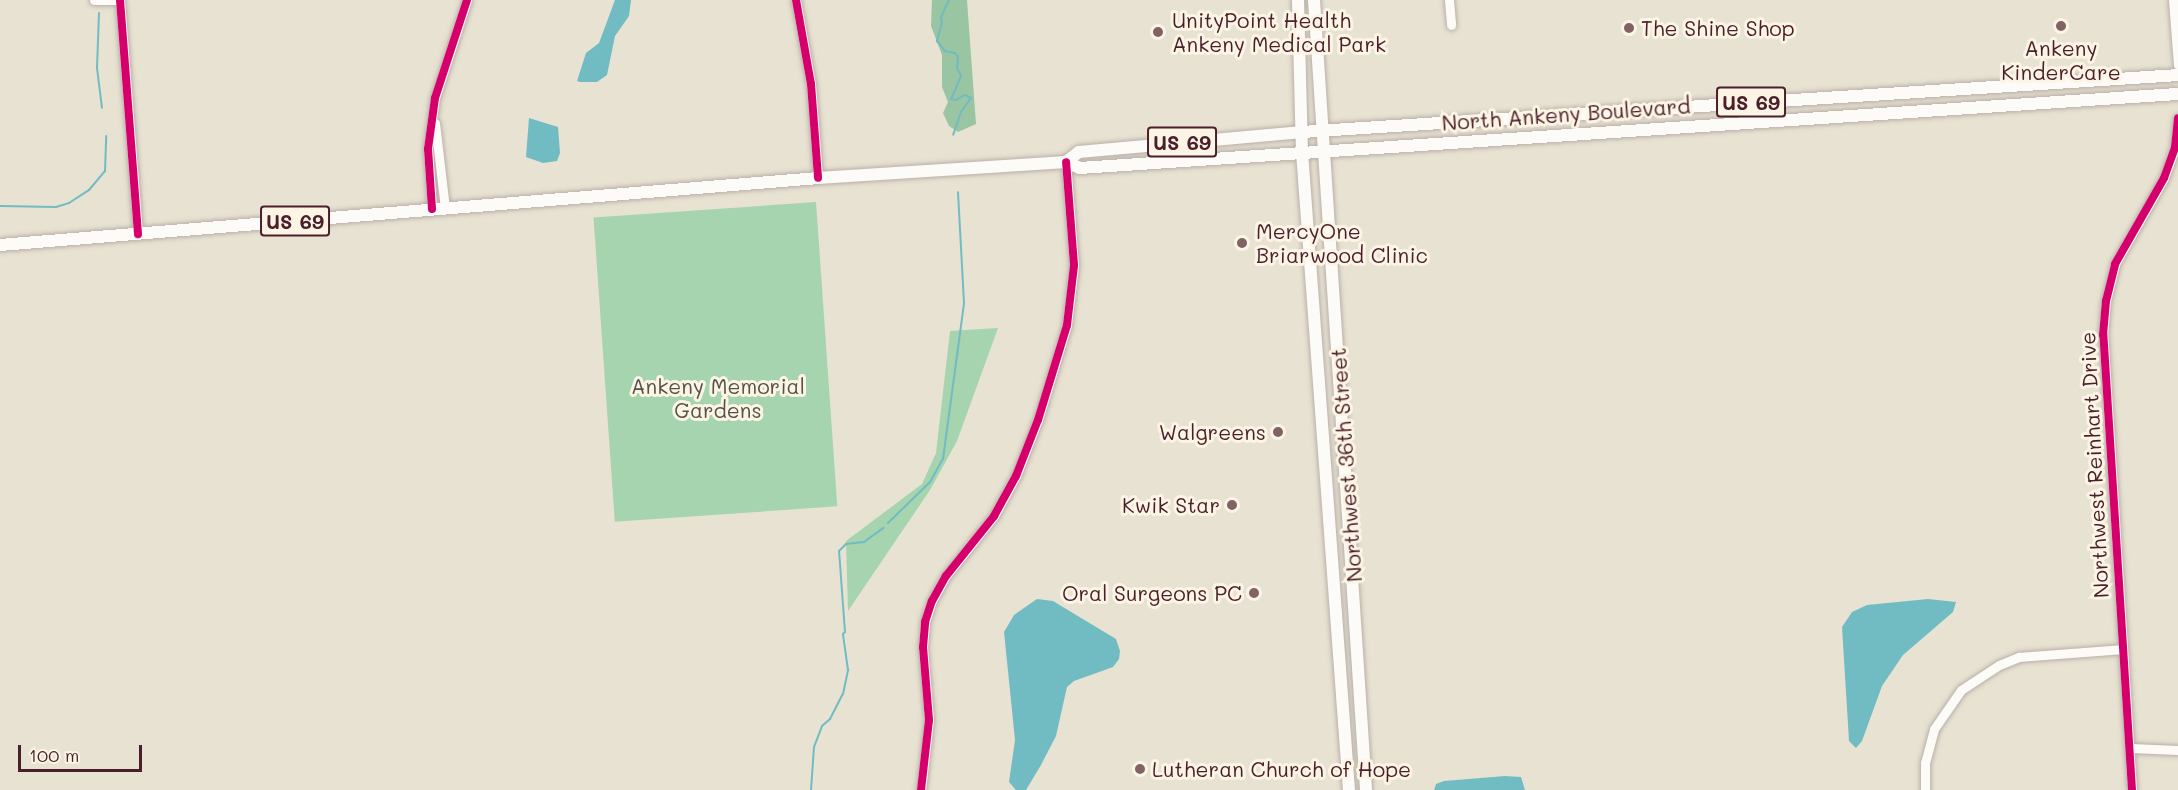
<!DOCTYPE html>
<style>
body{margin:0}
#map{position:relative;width:2178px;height:790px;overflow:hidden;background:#e8e2d2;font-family:Mali,sans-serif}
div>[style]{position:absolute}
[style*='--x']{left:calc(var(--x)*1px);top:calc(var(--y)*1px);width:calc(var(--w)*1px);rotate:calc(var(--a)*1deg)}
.green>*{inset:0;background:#a5d4ae;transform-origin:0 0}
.forest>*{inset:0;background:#9ac5a2}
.water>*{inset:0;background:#71bcc3}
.stream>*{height:2px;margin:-1px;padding:0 1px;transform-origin:1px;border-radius:1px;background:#71bcc3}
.roads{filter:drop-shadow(0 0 2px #b9b0a8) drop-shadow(0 0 2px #b9b0a8)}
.minor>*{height:9px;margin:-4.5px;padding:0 4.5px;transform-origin:4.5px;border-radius:4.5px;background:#fcfbf8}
.major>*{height:12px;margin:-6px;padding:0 6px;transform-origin:6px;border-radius:6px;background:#fcfbf8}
.cycleway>*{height:8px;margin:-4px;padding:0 4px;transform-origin:4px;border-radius:4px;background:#d6006c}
.dots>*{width:16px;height:16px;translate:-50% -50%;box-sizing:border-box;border:3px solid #fcf5e5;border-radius:50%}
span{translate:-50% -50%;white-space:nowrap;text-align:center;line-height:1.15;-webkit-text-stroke:6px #fcf5e5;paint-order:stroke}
.shield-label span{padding:2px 4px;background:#fcf5e5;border:2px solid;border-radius:4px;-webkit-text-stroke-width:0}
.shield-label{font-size:20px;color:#4a1f2b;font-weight:700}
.poi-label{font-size:21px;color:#4a1f2b}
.left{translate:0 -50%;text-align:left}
.right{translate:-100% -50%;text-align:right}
.street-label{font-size:21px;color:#4a1f2b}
.park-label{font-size:21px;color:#555249}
.scale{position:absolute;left:18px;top:745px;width:124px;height:27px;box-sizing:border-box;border:3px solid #4a1f2b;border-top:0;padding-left:8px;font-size:18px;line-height:21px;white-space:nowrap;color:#4a1f2b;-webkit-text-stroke:4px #fcf5e5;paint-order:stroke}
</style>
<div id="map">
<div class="green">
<div style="left:816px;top:202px;width:305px;height:223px;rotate:86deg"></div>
<div style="clip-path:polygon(998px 328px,957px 441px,930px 490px,848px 611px,846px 541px,922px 484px,936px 453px,950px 331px)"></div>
</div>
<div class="forest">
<div style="clip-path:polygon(932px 0,967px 0,976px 124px,958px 132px,949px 126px,943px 113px,948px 102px,942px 87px,942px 55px,931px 26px)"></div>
</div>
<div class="water">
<div style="clip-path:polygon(615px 0,631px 0,629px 16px,615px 36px,607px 75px,597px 82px,580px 82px,577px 81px,586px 53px,599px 43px)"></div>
<div style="clip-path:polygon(529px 118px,558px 127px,560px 153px,557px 161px,543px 163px,526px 157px)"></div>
<div style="clip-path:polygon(1037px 599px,1053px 601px,1116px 639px,1120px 651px,1119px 659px,1113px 667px,1074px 681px,1067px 687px,1056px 736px,1041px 765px,1026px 790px,1016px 790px,1009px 782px,1015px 740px,1004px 632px,1014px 615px)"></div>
<div style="clip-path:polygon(1928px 599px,1956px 602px,1953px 612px,1903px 655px,1882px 686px,1862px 741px,1856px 748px,1849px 741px,1842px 627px,1852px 612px,1867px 605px)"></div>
<div style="clip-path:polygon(1505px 776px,1521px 777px,1525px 790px,1434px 790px,1436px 784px,1444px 781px)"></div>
</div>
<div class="stream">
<div style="--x:949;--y:0;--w:19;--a:115"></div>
<div style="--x:941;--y:17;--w:6;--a:81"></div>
<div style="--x:942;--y:23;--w:19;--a:106"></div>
<div style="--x:937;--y:41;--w:13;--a:51"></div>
<div style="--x:945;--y:51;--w:10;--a:11"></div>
<div style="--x:955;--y:53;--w:5;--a:53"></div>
<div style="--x:958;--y:57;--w:11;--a:95"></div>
<div style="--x:957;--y:68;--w:9;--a:63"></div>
<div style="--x:961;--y:76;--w:25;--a:113"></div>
<div style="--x:951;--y:99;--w:5;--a:11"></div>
<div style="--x:956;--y:100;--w:10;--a:-29"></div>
<div style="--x:965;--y:95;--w:7;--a:27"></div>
<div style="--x:971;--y:98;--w:17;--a:126"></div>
<div style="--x:961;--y:112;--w:24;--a:109"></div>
<div style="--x:99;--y:13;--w:55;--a:92.1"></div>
<div style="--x:97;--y:68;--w:40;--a:82.9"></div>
<div style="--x:0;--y:206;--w:56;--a:1"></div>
<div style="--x:56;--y:207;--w:14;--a:-17"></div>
<div style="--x:69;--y:203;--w:24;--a:-33"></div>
<div style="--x:89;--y:190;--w:25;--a:-50"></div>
<div style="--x:105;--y:171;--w:35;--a:-88"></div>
<div style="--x:888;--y:523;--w:59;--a:-44.3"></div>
<div style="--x:930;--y:482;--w:26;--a:-61"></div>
<div style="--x:943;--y:459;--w:157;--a:-82.3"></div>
<div style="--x:964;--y:303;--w:111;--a:-93.1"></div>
<div style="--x:811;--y:790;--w:43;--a:-86"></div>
<div style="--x:814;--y:747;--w:22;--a:-69"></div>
<div style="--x:822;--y:726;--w:11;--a:-41"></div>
<div style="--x:830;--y:719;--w:28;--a:-63"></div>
<div style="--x:843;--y:694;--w:25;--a:-78"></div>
<div style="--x:848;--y:670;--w:36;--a:-98"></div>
<div style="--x:843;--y:634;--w:3;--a:-45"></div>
<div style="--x:845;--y:632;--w:81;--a:-94.2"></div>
<div style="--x:839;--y:551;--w:10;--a:-45"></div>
<div style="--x:846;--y:544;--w:18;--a:-6"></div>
<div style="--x:864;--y:542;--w:24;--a:-36"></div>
</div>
<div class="roads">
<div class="minor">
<div style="--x:94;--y:0;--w:25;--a:0"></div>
<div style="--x:120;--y:0;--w:235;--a:85.6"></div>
<div style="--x:796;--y:0;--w:85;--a:79.9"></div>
<div style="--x:811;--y:84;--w:94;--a:85.7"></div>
<div style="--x:1449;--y:0;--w:25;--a:85"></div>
<div style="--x:2173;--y:0;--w:65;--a:85.6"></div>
<div style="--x:435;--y:123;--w:86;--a:83.3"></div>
<div style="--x:432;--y:209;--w:60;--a:-93.8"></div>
<div style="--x:428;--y:149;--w:51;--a:-82.2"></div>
<div style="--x:435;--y:98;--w:103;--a:-71.9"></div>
<div style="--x:2130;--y:748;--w:48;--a:2.4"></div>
<div style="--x:921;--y:790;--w:70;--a:-83.5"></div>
<div style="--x:929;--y:720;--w:73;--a:-94.7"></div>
<div style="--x:923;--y:647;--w:25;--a:-85"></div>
<div style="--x:925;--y:622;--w:22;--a:-72"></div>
<div style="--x:932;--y:601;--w:29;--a:-61"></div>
<div style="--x:946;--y:576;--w:77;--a:-51.3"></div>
<div style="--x:994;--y:516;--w:46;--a:-61.2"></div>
<div style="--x:1016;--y:476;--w:60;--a:-68.6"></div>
<div style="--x:1038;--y:420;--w:99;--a:-73"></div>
<div style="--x:1067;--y:325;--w:60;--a:-83.3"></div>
<div style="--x:1074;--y:265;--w:103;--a:-94.4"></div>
<div style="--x:1925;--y:790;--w:27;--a:-90"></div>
<div style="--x:1925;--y:763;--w:35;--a:-75"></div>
<div style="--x:1934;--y:729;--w:47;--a:-55.3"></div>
<div style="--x:1961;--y:690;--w:45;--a:-33.3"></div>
<div style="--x:1999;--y:665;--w:22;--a:-22"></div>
<div style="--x:2019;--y:657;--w:104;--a:-4.4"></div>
<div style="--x:2132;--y:790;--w:456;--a:-93.6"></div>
<div style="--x:2103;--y:335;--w:34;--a:-85"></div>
<div style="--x:2106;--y:301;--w:38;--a:-76"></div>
<div style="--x:2115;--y:264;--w:99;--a:-60.3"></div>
<div style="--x:2164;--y:178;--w:33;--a:-70"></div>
<div style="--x:2175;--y:147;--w:29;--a:-84"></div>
</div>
<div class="major">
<div style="--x:1298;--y:0;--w:152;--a:88.5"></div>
<div style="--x:1302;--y:152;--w:640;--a:85.79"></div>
<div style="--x:1314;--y:0;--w:792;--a:86.23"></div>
<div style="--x:1066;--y:162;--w:16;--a:-38"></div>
<div style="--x:1079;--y:152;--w:224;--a:-5.1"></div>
<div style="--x:1302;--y:132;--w:878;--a:-3.72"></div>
<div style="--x:0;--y:245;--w:821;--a:-4.68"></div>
<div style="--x:818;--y:178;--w:249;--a:-3.7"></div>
<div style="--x:1066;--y:162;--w:15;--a:23"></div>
<div style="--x:1080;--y:168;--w:1100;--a:-3.86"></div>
</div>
</div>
<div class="cycleway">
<div style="--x:120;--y:0;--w:235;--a:85.6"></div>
<div style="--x:796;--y:0;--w:85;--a:79.9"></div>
<div style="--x:811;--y:84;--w:94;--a:85.7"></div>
<div style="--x:432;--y:209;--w:60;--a:-93.8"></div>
<div style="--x:428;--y:149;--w:51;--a:-82.2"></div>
<div style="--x:435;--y:98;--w:103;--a:-71.9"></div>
<div style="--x:921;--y:790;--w:70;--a:-83.5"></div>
<div style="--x:929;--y:720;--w:73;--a:-94.7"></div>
<div style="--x:923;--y:647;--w:25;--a:-85"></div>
<div style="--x:925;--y:622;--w:22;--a:-72"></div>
<div style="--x:932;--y:601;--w:29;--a:-61"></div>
<div style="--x:946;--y:576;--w:77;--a:-51.3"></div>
<div style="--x:994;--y:516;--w:46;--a:-61.2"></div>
<div style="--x:1016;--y:476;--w:60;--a:-68.6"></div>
<div style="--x:1038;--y:420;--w:99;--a:-73"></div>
<div style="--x:1067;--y:325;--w:60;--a:-83.3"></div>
<div style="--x:1074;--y:265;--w:103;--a:-94.4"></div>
<div style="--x:2132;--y:790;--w:456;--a:-93.6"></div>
<div style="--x:2103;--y:335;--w:34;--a:-85"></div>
<div style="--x:2106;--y:301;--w:38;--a:-76"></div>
<div style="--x:2115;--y:264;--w:99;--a:-60.3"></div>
<div style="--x:2164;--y:178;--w:33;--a:-70"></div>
<div style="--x:2175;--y:147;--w:29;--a:-84"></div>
</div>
<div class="dots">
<div style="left:2061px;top:26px;background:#816365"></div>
<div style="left:1629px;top:28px;background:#816365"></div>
<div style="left:1158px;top:32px;background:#816365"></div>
<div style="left:1242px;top:243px;background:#816365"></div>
<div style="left:1278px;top:432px;background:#816365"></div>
<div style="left:1232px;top:505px;background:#816365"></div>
<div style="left:1254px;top:593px;background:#816365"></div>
<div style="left:1140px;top:769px;background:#816365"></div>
</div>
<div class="shield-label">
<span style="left:1751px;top:102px">US 69</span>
<span style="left:1182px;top:142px">US 69</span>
<span style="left:295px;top:221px">US 69</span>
</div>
<div class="poi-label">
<span class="left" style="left:1172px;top:32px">UnityPoint Health<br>Ankeny Medical Park</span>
<span class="left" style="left:1641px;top:28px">The Shine Shop</span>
<span style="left:2061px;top:60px">Ankeny<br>KinderCare</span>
<span class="left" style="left:1256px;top:243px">MercyOne<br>Briarwood Clinic</span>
<span class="right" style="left:1266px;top:432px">Walgreens</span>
<span class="right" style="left:1220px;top:505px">Kwik Star</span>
<span class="right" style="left:1242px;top:593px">Oral Surgeons PC</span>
<span class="left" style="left:1152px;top:769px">Lutheran Church of Hope</span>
</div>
<div class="street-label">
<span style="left:1566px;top:114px;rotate:-4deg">North Ankeny Boulevard</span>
<span style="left:1346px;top:465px;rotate:-94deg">Northwest 36th Street</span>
<span style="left:2094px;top:465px;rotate:-93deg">Northwest Reinhart Drive</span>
</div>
<div class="park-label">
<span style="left:718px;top:398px">Ankeny Memorial<br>Gardens</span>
</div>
<div class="scale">100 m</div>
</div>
